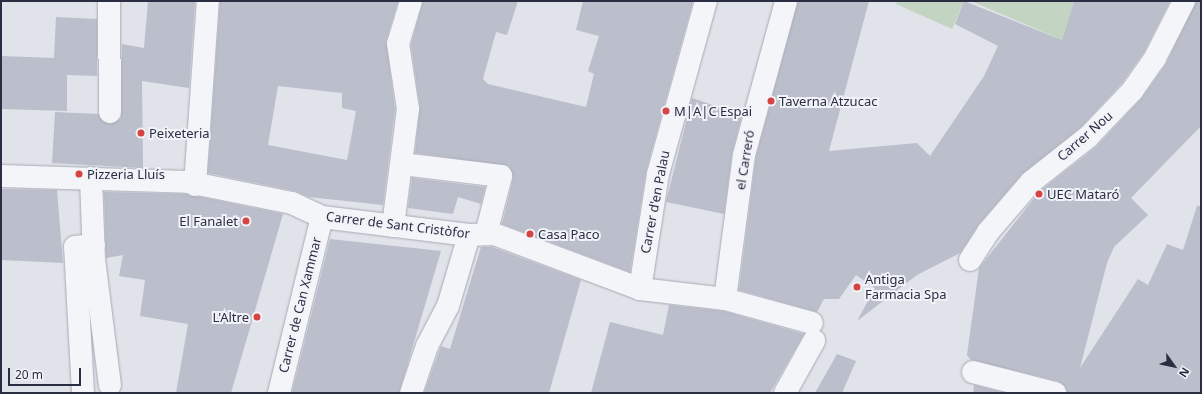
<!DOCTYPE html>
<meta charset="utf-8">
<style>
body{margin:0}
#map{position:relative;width:1202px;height:394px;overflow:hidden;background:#e1e3ea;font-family:"Noto Sans",sans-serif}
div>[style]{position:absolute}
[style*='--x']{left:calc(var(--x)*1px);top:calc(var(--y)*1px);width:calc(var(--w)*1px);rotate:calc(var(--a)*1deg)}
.green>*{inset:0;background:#c3d5c2}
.building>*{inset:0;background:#bbbecb}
.roads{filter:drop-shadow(0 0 1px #a6a9b5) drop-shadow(0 0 1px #a6a9b5)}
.street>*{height:22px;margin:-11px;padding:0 11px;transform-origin:11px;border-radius:11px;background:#f4f5f8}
.dots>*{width:11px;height:11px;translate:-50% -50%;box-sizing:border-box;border:2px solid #f1f3f8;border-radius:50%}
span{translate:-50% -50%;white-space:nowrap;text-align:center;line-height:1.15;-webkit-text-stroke:4px #f1f3f8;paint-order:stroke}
.poi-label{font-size:13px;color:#292e43}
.left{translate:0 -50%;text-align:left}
.right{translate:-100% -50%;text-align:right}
.street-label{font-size:13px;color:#292e43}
.frame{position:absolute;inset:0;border:2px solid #292e43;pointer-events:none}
.north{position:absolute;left:1154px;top:346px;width:40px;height:40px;-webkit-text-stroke:3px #f1f3f8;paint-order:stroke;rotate:123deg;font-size:11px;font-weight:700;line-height:16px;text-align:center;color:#292e43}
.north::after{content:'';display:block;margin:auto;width:14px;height:18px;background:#292e43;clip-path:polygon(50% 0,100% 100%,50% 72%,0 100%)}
.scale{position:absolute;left:8px;top:368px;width:73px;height:18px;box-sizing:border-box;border:2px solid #292e43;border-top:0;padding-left:5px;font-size:12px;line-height:14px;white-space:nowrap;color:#292e43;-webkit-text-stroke:3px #f1f3f8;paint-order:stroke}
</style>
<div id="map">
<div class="green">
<div style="clip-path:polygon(897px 1px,964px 1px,952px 29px,896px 4px)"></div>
<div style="clip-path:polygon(971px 1px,1074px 1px,1062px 40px)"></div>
</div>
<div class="building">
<div style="clip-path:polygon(148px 1px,195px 1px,189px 88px,142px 81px,143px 168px,52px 163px,55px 112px,98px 114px,110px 124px,121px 118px,122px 44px,144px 48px)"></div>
<div style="clip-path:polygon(evenodd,220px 1px,398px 1px,386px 41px,395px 109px,383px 205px,309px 197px,295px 191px,208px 173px,220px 1px,278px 86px,342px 93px,342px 108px,356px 111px,347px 160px,268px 145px,278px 86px)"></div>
<div style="clip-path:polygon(423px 1px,518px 1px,507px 35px,496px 32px,483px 79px,488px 84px,586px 107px,594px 74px,588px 71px,599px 36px,576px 30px,583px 1px,693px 1px,646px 171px,630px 272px,502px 224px,513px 179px,509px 166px,415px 153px,420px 107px,411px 45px)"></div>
<div style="clip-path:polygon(798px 1px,869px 1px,829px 151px,917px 143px,930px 156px,984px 76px,998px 46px,955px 24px,964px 1px,1062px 40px,1074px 1px,1170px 1px,1144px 52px,1122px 83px,1080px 128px,1022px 174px,979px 224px,960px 253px,917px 275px,857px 321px,875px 288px,856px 275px,839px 299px,824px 299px,817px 312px,739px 290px,756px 157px)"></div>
<div style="clip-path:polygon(1196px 1px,1201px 1px,1201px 126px,1131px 198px,1148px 215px,1114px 247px,1107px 263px,1080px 368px,1138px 279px,1148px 285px,1167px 244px,1183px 250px,1197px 206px,1201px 206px,1201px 393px,1067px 393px,1058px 381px,971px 360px,967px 355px,979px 268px,1040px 191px,1096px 147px,1142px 98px,1166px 64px)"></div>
<div style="clip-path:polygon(56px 17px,97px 19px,97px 76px,67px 75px,67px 111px,1px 109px,1px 56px,54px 58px)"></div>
<div style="clip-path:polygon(692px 98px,742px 115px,732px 153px,724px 214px,666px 202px)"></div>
<div style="clip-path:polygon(412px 178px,485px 187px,481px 204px,458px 197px,453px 214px,408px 208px)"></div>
<div style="clip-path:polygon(1px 189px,57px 190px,63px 263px,1px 260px)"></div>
<div style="clip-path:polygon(104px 192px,187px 194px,283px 214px,231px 393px,176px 393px,188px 324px,140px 316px,145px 280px,119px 276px,123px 255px,106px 258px)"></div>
<div style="clip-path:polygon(330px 239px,441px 251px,399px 393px,292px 393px)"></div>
<div style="clip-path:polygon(481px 247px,492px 247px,581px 280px,549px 393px,424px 393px,441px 346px,450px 349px)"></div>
<div style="clip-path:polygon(669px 305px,723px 311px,804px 334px,770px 393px,591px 393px,610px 322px,663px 335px)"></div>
<div style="clip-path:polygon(837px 354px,856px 361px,842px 393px,815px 393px)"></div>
<div style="clip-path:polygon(974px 385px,1005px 393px,973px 393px)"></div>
</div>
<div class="roads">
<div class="street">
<div style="--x:109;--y:1;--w:111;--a:89.5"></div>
<div style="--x:402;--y:164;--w:100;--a:6.9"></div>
<div style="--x:501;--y:176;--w:60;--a:104.5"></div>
<div style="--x:1;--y:176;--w:187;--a:1.8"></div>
<div style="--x:188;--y:182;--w:106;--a:11.4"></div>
<div style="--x:292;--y:203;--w:33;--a:25"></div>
<div style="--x:322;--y:217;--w:148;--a:7"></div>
<div style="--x:469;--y:235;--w:25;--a:-2"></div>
<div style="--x:494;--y:234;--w:156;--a:20.6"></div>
<div style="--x:640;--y:289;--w:86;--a:6.7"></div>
<div style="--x:725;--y:299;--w:90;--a:15.4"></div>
<div style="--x:91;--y:178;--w:81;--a:87.9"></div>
<div style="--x:94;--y:259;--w:127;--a:82.8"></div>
<div style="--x:195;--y:185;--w:184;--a:-86"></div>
<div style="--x:393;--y:226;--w:118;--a:-82.7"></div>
<div style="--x:408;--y:109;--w:66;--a:-98.7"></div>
<div style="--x:398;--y:44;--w:45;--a:-73.2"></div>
<div style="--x:970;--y:260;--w:33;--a:-57"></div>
<div style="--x:988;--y:232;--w:66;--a:-49.3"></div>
<div style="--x:1031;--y:182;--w:73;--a:-38.3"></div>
<div style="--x:1088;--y:137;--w:64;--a:-46.3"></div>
<div style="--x:1132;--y:91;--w:40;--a:-55.1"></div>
<div style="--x:1155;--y:58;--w:64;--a:-63"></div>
<div style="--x:640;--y:289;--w:116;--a:-81.1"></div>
<div style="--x:658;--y:174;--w:180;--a:-74.5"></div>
<div style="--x:725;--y:299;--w:145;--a:-82.5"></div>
<div style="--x:744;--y:155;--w:160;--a:-74.7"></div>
<div style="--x:973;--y:372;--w:85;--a:14.4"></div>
<div style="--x:83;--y:393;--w:146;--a:-93.1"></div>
<div style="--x:75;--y:247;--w:19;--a:-6"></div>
<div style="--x:279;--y:393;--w:181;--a:-76.3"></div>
<div style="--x:411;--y:393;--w:50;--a:-71.2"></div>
<div style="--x:427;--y:346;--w:45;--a:-62.3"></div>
<div style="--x:448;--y:306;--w:74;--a:-73.5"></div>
<div style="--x:785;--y:393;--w:60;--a:-60.9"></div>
</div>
</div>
<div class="dots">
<div style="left:771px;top:101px;background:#d54441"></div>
<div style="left:666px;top:111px;background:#d54441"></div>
<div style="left:141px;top:133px;background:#d54441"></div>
<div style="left:79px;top:174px;background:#d54441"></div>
<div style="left:1039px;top:194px;background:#d54441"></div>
<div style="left:246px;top:221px;background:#d54441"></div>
<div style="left:530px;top:234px;background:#d54441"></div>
<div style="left:857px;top:287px;background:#d54441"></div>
<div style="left:257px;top:317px;background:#d54441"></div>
</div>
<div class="poi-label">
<span class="left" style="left:779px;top:101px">Taverna Atzucac</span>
<span class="left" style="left:674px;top:111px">M|A|C Espai</span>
<span class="left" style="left:149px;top:133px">Peixeteria</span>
<span class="left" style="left:87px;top:174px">Pizzeria Lluís</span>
<span class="left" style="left:1047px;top:194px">UEC Mataró</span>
<span class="right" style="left:238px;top:221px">El Fanalet</span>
<span class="left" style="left:538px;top:234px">Casa Paco</span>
<span class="left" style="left:865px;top:287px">Antiga<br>Farmacia Spa</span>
<span class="right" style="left:249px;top:317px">L'Altre</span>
</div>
<div class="street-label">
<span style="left:1085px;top:136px;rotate:-41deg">Carrer Nou</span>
<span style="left:745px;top:160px;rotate:-81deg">el Carreró</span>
<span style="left:655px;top:202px;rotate:-79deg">Carrer d'en Palau</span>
<span style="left:398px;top:225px;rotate:7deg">Carrer de Sant Cristòfor</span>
<span style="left:300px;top:305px;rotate:-76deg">Carrer de Can Xammar</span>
</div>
<div class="frame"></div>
<div class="north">N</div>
<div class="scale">20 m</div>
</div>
